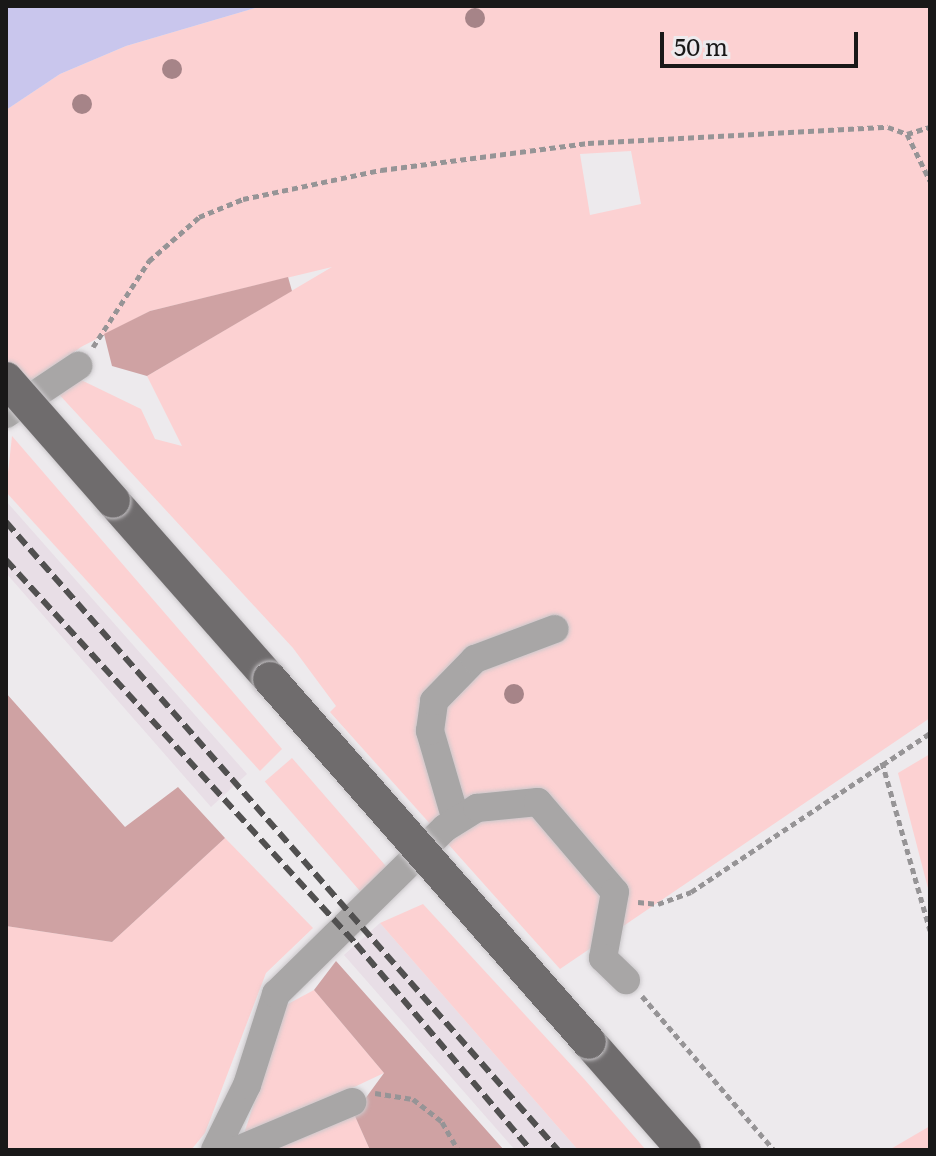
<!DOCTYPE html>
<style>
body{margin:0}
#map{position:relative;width:936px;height:1156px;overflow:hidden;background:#edeaed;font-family:Literata,serif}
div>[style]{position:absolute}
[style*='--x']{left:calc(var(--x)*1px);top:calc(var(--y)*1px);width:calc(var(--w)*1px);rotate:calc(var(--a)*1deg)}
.built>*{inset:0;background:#e8dee6}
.green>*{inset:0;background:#fcd1d2;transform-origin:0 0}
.forest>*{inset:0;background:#cfa2a3}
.water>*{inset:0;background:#c9c6ed}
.path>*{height:5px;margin-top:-2.5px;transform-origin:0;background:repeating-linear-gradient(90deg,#969496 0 6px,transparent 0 10px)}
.roads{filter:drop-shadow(0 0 2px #cbc8cb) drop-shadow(0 0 2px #cbc8cb)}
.minor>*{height:28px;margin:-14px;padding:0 14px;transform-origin:14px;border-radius:14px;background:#a8a6a6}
.major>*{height:34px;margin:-17px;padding:0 17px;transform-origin:17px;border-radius:17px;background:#6f6c6d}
.rail>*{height:6px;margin-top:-3px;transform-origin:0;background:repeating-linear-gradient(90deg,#515050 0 12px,transparent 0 18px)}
.bridges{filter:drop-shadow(0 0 2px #cbc8cb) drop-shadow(0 0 2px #cbc8cb)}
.major-bridge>*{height:34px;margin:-17px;padding:0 17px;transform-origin:17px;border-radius:17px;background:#6f6c6d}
.trees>*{width:20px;height:20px;margin:-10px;border-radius:50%;background:#a68488}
span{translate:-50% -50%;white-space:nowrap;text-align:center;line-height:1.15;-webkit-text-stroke:6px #edeaed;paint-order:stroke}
.frame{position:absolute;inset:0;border:8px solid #191818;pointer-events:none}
.scale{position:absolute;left:660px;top:32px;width:198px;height:36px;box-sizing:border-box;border:4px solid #191818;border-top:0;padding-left:10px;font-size:24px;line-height:28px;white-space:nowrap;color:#191818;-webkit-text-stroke:6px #edeaed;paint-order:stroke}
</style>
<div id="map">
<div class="built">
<div style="clip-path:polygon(6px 501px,247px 774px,211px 807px,6px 573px)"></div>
<div style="clip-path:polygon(380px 923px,578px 1150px,515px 1150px,344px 955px)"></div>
</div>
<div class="green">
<div style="clip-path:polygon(evenodd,262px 6px,930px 6px,930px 718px,560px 969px,330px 712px,336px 706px,293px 648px,55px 390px,77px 378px,141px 409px,155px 439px,182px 446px,147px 376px,332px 267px,150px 311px,81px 347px,6px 403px,6px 110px,60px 74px,126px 46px,262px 6px,631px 151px,641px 204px,590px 215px,580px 154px,631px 151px)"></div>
<div style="clip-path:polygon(12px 436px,282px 749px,260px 771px,6px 492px)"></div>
<div style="clip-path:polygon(930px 754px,930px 896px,898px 773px)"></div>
<div style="left:292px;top:758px;width:147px;height:36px;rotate:49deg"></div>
<div style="clip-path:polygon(225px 838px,313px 928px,266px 973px,205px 1133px,191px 1150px,6px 1150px,6px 926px,112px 942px)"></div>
<div style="clip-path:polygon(423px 904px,585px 1080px,646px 1150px,578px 1150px,380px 923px)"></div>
<div style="clip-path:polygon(314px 990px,384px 1073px,242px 1140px,286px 1005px)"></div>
<div style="clip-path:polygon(354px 1114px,370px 1150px,265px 1150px)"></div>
<div style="clip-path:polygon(930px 1126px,930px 1150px,889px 1150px)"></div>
</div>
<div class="forest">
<div style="clip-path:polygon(288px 277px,292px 291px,147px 376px,112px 366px,104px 334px,150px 311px)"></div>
<div style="clip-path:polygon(6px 693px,125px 827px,178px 787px,225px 838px,112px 942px,6px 926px)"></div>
<div style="clip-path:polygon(336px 961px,504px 1150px,370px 1150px,354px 1114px,384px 1073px,314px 990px)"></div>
</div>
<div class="water">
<div style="clip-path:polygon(6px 6px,262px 6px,126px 46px,60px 74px,6px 110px)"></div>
</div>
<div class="path">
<div style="--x:907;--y:134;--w:24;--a:-17"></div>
<div style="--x:93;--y:347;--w:103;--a:-56.9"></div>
<div style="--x:149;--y:261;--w:67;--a:-41.3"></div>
<div style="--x:199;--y:217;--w:48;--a:-22.2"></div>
<div style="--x:243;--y:199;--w:141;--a:-11.9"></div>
<div style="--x:381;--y:170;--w:209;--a:-7.4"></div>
<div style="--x:588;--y:143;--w:300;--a:-3.1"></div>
<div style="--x:888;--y:127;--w:20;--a:20"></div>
<div style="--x:907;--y:134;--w:52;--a:63.9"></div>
<div style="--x:882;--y:762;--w:175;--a:74.1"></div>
<div style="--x:638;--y:902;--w:20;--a:6"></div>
<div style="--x:658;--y:904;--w:35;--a:-20"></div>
<div style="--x:691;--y:892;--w:287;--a:-33.6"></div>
<div style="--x:642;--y:996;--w:203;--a:49.4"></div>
<div style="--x:375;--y:1093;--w:38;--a:9"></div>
<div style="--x:413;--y:1099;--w:37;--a:38"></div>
<div style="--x:442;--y:1122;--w:32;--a:60"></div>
</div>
<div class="roads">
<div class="minor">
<div style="--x:6;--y:414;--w:87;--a:-33.7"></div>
<div style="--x:456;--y:820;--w:93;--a:-106.3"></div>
<div style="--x:430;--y:731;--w:30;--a:-82"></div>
<div style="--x:434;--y:701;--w:59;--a:-45.7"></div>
<div style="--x:475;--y:659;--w:85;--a:-20.6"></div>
<div style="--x:215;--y:1150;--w:72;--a:-63.8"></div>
<div style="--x:247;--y:1085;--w:96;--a:-72.3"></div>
<div style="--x:276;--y:994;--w:237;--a:-44.5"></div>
<div style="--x:445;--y:828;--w:38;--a:-32"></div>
<div style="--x:477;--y:808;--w:61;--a:-5.6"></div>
<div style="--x:538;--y:802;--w:118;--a:49.5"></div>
<div style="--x:615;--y:892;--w:67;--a:100.3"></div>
<div style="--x:603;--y:958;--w:32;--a:44"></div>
<div style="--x:238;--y:1150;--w:124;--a:-22.8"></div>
</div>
<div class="major">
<div style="--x:113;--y:501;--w:237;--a:48.6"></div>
<div style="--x:589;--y:1042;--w:144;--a:48.7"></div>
</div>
</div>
<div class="rail">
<div style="--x:6;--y:522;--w:836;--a:48.69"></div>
<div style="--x:6;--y:560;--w:520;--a:47.65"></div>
<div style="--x:356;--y:944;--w:270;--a:49.7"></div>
</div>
<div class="bridges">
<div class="major-bridge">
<div style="--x:6;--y:379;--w:162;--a:48.7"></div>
<div style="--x:270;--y:679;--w:483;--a:48.7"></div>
</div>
</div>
<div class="trees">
<div style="left:475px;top:18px"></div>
<div style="left:172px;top:69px"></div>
<div style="left:82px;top:104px"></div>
<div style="left:514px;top:694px"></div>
</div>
<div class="frame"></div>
<div class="scale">50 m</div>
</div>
